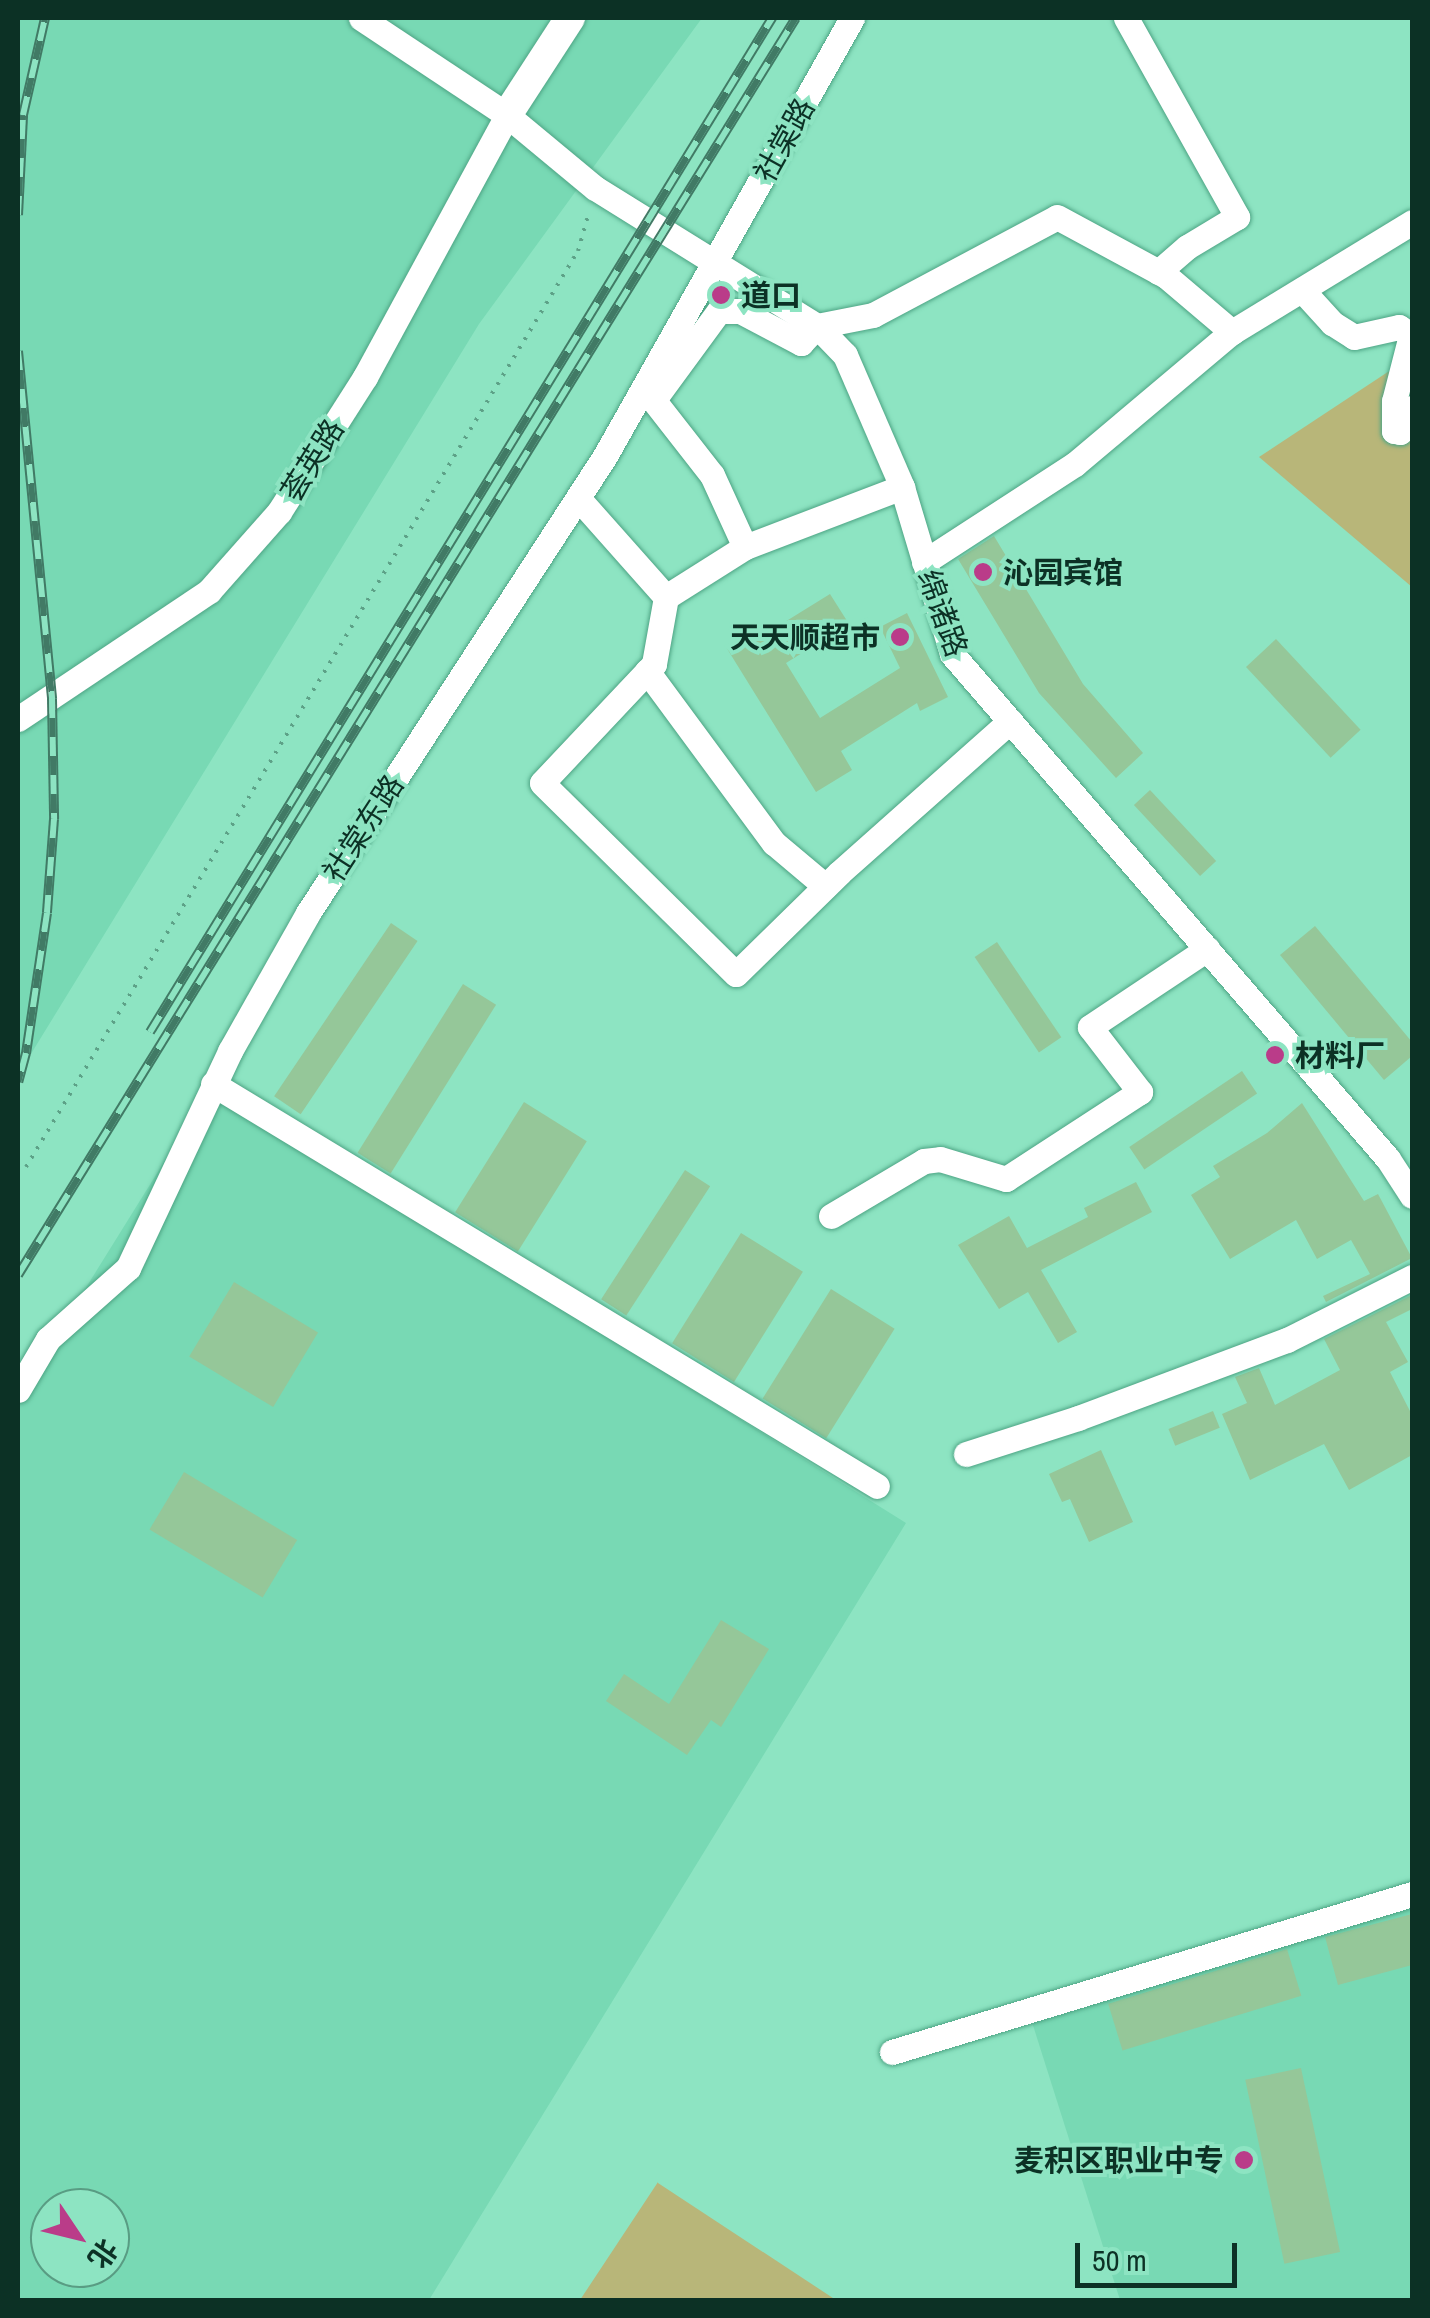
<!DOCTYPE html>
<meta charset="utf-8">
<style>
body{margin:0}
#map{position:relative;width:1430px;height:2318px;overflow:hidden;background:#8de4c2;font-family:"Archivo Narrow","Noto Sans SC",sans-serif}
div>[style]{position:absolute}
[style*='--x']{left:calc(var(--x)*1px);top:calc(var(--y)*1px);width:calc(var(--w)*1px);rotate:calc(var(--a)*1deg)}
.built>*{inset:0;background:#78d9b4}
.green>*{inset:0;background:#b8b679}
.building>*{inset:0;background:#95c799;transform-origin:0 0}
.path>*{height:4px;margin-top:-2px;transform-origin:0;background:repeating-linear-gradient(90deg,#5da187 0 2.5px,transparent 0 10.5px)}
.roads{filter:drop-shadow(0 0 2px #4da484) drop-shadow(0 0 2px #4da484)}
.minor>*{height:25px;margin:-12.5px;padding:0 12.5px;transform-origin:12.5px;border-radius:12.5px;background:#fff}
.major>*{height:30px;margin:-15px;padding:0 15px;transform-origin:15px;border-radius:15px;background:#fff}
.rail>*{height:10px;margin-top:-5px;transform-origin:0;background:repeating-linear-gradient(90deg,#8de4c2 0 19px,#417a65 0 38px);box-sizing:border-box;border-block:2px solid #417a65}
.dots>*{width:28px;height:28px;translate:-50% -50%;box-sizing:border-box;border:5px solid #8de4c2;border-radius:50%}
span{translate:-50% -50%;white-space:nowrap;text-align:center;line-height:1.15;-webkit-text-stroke:8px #8de4c2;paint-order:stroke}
.street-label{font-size:30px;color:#0c3125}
.poi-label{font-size:30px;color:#0c3125;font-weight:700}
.left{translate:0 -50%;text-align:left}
.right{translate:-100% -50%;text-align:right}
.frame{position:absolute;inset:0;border:20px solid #0c3125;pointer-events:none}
.north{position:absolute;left:30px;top:2188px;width:100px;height:100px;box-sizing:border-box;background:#8de4c2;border:2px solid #599c83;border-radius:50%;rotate:125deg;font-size:28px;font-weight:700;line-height:40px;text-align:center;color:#0c3125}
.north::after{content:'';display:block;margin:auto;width:35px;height:45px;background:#ba3c89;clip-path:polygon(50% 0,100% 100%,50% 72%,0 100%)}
.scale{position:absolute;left:1075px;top:2243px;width:162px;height:45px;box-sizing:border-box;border:5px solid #0c3125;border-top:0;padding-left:12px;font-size:30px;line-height:35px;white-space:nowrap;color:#0c3125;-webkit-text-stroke:8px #8de4c2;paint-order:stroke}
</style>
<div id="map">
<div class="built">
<div style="clip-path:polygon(18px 18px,702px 18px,479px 324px,18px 1075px)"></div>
<div style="clip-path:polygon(evenodd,210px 1088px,906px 1523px,429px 2300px,18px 2300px,18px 1397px,210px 1088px,50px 2208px,110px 2208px,110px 2268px,50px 2268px,50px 2208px)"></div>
<div style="clip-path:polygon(1412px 1901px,1412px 2300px,1120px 2300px,1031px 2019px)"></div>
</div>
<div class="green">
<div style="clip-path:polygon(1412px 356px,1412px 587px,1259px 457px)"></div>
<div style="clip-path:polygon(658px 2182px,658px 2183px,836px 2300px,580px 2300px)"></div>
</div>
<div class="building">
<div style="clip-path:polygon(994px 536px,1083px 684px,1143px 753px,1116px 778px,1039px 693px,958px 559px)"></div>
<div style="clip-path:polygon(830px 594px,849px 624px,786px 663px,820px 718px,900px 668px,880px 627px,907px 613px,948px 697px,920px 711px,917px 703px,841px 751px,852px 770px,816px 792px,726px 647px,762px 624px,767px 633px)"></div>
<div style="left:1276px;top:639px;width:124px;height:41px;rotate:47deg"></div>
<div style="left:1150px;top:790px;width:97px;height:22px;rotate:47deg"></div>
<div style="left:391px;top:923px;width:32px;height:209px;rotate:34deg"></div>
<div style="clip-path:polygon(1315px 926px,1412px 1042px,1412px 1056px,1384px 1080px,1280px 955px)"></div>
<div style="left:997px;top:942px;width:115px;height:27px;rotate:56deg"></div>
<div style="left:463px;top:984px;width:39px;height:199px;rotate:32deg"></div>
<div style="left:1242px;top:1071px;width:27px;height:136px;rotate:56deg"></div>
<div style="left:524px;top:1102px;width:74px;height:130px;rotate:32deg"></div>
<div style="clip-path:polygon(1302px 1103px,1364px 1201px,1378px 1194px,1412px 1258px,1326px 1302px,1323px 1296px,1370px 1274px,1351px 1240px,1317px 1259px,1296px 1220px,1230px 1259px,1191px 1195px,1220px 1177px,1213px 1166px,1267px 1133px)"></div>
<div style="left:685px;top:1170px;width:30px;height:154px;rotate:33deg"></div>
<div style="clip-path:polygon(1136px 1182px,1152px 1212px,1041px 1270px,1077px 1332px,1058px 1343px,1028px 1292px,999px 1309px,958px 1245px,1009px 1216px,1027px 1248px,1088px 1217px,1084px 1208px)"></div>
<div style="left:741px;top:1233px;width:73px;height:130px;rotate:32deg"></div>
<div style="left:234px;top:1282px;width:98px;height:87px;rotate:31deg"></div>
<div style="left:831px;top:1289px;width:75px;height:129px;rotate:32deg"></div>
<div style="clip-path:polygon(1412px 1295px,1412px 1309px,1386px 1322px,1408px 1362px,1390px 1372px,1412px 1415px,1412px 1455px,1349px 1490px,1324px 1444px,1250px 1480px,1222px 1414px,1247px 1403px,1235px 1377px,1259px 1368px,1275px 1405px,1340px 1370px,1324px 1339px)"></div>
<div style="left:1213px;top:1411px;width:18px;height:48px;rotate:68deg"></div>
<div style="clip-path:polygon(1101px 1450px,1133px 1522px,1089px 1542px,1070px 1499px,1062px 1502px,1049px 1474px)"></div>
<div style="left:184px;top:1472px;width:132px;height:67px;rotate:31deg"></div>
<div style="clip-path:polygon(721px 1620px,769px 1649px,721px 1727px,711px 1720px,687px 1755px,606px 1701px,624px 1674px,669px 1704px)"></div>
<div style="clip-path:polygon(1412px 1914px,1412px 1965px,1338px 1985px,1325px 1937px)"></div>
<div style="left:1287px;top:1949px;width:49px;height:187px;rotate:73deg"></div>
<div style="left:1301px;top:2068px;width:188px;height:57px;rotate:78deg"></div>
</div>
<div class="path">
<div style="--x:18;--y:1167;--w:8;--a:0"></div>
<div style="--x:26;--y:1167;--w:1069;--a:-58.93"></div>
<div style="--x:578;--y:251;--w:41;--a:-74.2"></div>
</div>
<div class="roads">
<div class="minor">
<div style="--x:361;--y:18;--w:175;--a:33.6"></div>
<div style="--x:507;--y:115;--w:114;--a:39.7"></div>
<div style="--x:595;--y:188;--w:261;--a:31.9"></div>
<div style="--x:817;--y:326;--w:40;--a:46"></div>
<div style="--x:845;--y:355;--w:144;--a:66.6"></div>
<div style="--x:902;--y:487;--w:174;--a:73.3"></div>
<div style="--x:952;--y:654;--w:667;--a:49.19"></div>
<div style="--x:1388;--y:1159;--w:44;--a:57"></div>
<div style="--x:1126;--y:18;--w:228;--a:60.8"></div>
<div style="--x:1237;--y:217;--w:58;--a:149"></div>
<div style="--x:1187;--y:247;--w:38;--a:139"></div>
<div style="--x:1302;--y:290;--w:45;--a:47.7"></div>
<div style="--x:1332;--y:323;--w:26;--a:32"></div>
<div style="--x:1354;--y:337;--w:46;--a:-12.5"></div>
<div style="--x:1399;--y:327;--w:14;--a:34"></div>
<div style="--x:1411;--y:335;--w:68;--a:104.4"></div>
<div style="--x:1394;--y:401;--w:30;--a:90"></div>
<div style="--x:1394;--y:431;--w:6;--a:9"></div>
<div style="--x:1400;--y:432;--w:27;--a:-63"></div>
<div style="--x:644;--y:388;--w:110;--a:52"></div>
<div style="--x:712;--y:475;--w:79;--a:65.4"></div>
<div style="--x:655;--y:398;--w:108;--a:-53.7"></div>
<div style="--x:719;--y:311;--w:21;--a:0"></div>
<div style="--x:740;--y:311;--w:69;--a:27.7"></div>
<div style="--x:801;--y:343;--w:23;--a:-47"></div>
<div style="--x:817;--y:326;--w:57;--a:-11.1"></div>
<div style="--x:873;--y:315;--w:208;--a:-28"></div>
<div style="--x:1057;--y:217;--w:124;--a:28.4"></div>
<div style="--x:1166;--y:276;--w:87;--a:40.3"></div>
<div style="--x:578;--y:498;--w:132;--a:48.4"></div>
<div style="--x:666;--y:597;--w:68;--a:100.2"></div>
<div style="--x:654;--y:664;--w:163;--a:133.3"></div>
<div style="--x:542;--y:783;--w:272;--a:44.6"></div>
<div style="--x:736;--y:974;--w:144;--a:-44.4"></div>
<div style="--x:839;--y:873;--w:229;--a:-41.6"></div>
<div style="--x:924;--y:562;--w:180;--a:-33"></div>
<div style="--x:1075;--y:464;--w:205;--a:-40.1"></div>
<div style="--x:1232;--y:332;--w:211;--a:-31.4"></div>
<div style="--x:666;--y:597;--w:93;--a:-32.3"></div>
<div style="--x:745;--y:547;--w:168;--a:-20.9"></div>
<div style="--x:647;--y:671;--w:214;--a:53.6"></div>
<div style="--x:774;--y:843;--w:67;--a:40.1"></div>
<div style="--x:18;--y:719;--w:230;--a:-33.8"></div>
<div style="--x:209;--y:591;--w:106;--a:-48.5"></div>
<div style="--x:279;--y:512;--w:160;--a:-57.5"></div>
<div style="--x:365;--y:377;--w:298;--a:-61.5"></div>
<div style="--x:213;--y:1084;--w:776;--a:31.19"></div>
<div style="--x:831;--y:1216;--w:108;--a:-30.6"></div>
<div style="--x:924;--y:1161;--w:16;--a:-7"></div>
<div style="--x:940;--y:1159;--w:69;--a:16.9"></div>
<div style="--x:1006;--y:1179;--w:160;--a:-33"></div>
<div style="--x:1140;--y:1092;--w:82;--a:-127.6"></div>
<div style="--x:1090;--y:1027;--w:141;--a:-33.7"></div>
<div style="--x:18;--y:1390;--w:59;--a:-59.5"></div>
<div style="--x:48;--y:1339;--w:107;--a:-41.6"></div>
<div style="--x:128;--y:1268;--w:240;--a:-64.8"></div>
<div style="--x:230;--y:1051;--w:159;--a:-60.5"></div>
<div style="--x:308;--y:913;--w:545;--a:-56.98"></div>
<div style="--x:605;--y:456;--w:503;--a:-60.58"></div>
<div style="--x:966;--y:1454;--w:118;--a:-17.8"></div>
<div style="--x:1078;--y:1418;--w:223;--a:-20.5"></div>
<div style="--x:1287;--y:1340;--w:140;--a:-26.7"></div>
<div style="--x:892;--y:2052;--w:543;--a:-16.9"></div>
</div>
<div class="major">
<div style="--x:507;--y:115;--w:116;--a:-57"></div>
</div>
</div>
<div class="rail">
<div style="--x:18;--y:215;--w:100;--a:-87.1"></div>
<div style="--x:23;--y:115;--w:99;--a:-77.2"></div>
<div style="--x:18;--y:351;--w:350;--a:84.4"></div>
<div style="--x:52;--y:699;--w:120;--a:89"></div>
<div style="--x:54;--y:819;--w:94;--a:94.3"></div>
<div style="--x:47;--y:913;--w:142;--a:98.5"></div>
<div style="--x:26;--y:1053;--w:30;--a:105"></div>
<div style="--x:150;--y:1032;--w:1190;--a:-58.47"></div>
<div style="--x:18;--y:1275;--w:1478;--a:-58.25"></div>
</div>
<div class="dots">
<div style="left:721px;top:295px;background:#ba3c89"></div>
<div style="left:983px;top:572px;background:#ba3c89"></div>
<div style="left:900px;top:637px;background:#ba3c89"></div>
<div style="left:1275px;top:1055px;background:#ba3c89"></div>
<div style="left:1244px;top:2160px;background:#ba3c89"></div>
</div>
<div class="street-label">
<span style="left:784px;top:140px;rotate:-61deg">社棠路</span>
<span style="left:312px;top:460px;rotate:-58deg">荟英路</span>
<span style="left:943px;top:613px;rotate:70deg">绵诸路</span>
<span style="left:363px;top:828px;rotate:-57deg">社棠东路</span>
</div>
<div class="poi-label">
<span class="left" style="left:741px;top:295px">道口</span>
<span class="left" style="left:1003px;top:572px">沁园宾馆</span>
<span class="right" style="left:880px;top:637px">天天顺超市</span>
<span class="left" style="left:1295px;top:1055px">材料厂</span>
<span class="right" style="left:1224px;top:2160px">麦积区职业中专</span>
</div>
<div class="frame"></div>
<div class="north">北</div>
<div class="scale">50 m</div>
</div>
